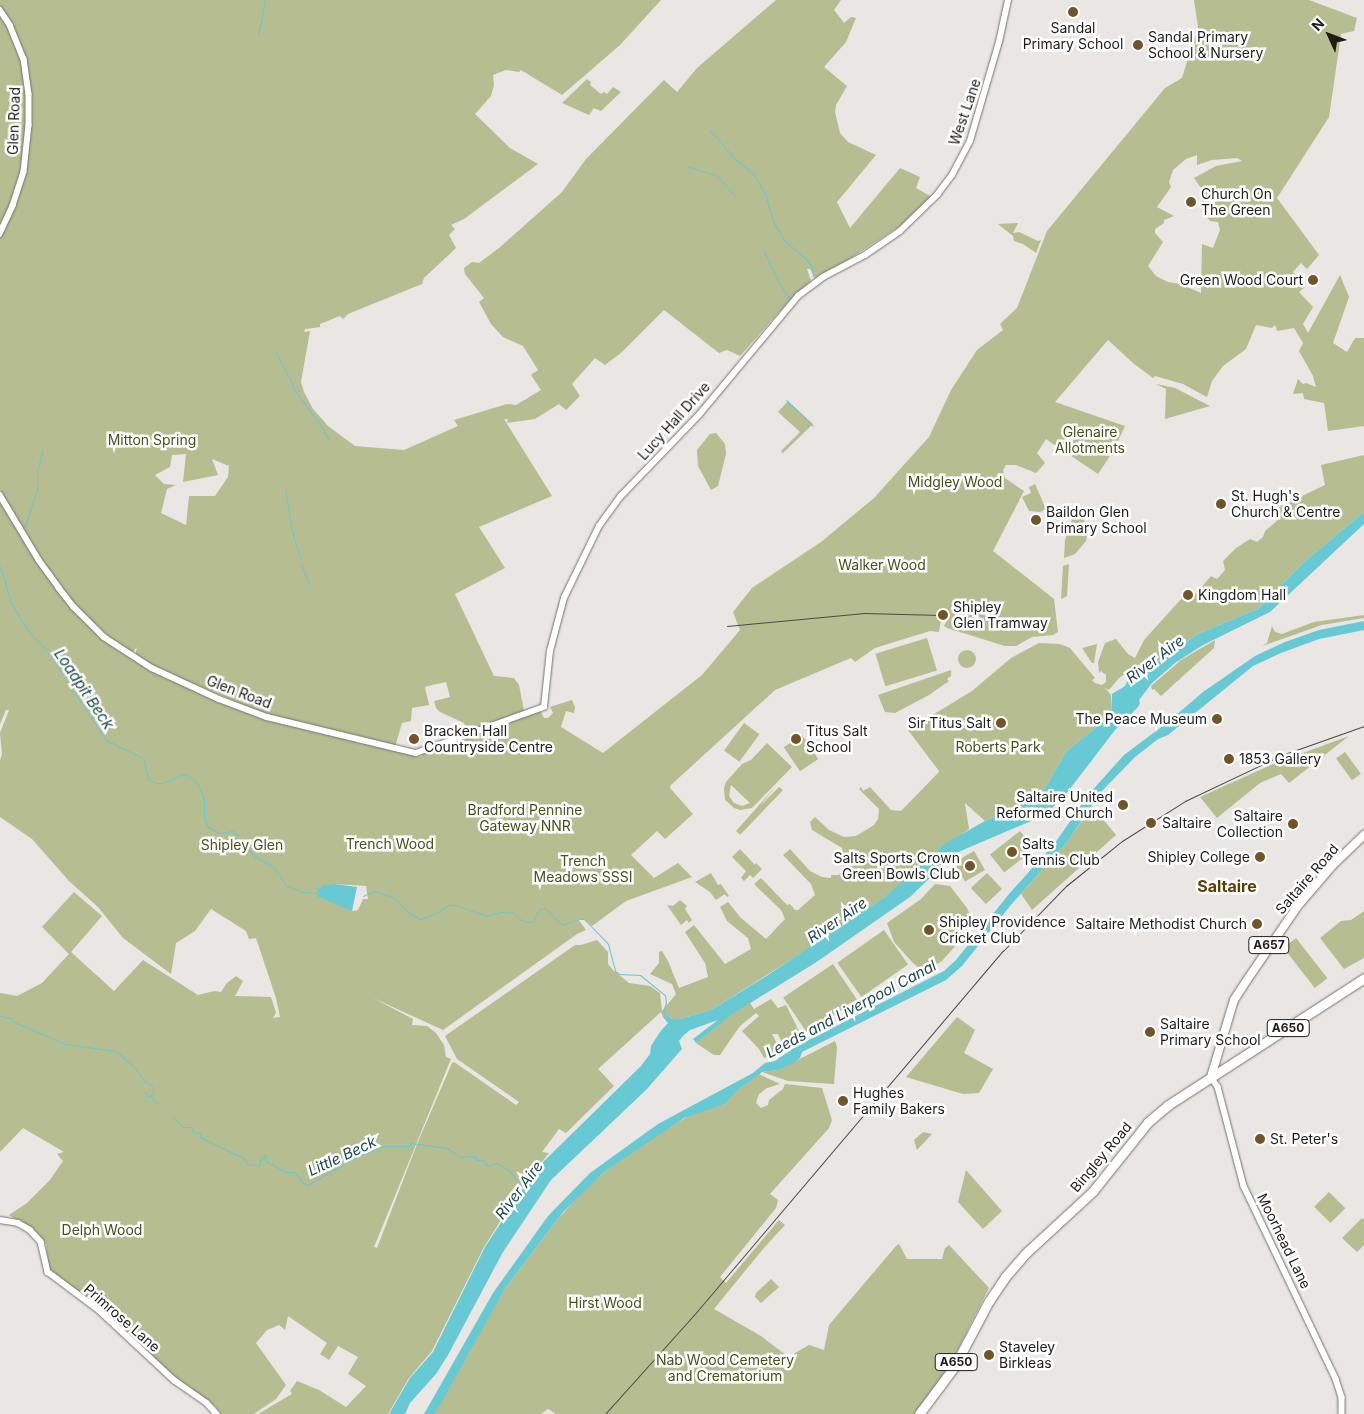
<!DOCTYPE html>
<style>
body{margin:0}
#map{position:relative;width:1364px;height:1414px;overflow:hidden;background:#e9e6e3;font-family:Inter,sans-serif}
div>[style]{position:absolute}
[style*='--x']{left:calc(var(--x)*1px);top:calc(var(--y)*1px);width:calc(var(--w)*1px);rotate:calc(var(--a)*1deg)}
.green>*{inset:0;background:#b5bd91;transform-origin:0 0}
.round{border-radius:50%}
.water>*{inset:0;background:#66c9d3}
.stream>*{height:1px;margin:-0.5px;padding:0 0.5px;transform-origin:0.5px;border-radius:0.5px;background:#66c9d3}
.roads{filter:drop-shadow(0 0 1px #757370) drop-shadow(0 0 1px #757370)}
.minor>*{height:5.5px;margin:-2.75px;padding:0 2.75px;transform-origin:2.75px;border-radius:2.75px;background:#fff}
.major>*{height:8px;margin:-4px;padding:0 4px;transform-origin:4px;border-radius:4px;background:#fff}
.highway>*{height:9px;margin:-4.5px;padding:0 4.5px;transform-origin:4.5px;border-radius:4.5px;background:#fff}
.rail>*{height:1px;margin:-0.5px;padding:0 0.5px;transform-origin:0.5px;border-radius:0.5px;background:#4b4a49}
.dots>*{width:14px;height:14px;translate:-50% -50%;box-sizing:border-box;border:2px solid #fff;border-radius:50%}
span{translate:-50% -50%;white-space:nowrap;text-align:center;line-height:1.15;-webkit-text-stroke:5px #fff;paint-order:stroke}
.shield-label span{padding:1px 4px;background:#fff;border:1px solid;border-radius:4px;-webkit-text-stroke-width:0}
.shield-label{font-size:12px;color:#1e1d1c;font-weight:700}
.poi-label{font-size:14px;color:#1e1d1c}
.left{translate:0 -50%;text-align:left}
.right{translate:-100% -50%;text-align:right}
.street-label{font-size:14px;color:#1e1d1c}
.park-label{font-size:14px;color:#4a501c}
.water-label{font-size:15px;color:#1c494e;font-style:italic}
.quarter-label{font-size:16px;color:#5d3f03;font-weight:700}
.north{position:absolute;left:1304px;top:10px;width:50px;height:50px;-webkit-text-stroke:4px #fff;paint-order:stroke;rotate:313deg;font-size:14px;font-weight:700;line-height:20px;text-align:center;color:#1e1d1c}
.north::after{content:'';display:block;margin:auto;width:18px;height:22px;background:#1e1d1c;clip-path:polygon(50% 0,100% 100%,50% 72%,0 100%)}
</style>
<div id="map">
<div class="green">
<div style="clip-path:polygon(evenodd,0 0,661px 0,620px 45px,562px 95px,521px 70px,519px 72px,506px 70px,493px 75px,494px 85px,491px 96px,475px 114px,510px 148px,538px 164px,464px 219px,451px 225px,455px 229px,449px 235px,456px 248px,424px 278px,422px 284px,348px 314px,343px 319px,340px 316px,320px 324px,320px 327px,305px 329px,304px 332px,310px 331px,301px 382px,304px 392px,313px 409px,328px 426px,355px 446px,404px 450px,458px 426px,454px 420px,507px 404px,516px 405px,541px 390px,531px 375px,538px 370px,523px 346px,503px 337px,491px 324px,479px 302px,484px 298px,465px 274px,464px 268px,472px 262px,479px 263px,499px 248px,562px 192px,586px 159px,664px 80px,677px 92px,697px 68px,776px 0,841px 0,834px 10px,844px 23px,851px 17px,856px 18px,846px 42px,824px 67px,847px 86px,836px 105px,835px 112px,840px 133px,848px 142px,876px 155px,837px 202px,850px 228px,900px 168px,920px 177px,916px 188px,932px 197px,903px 224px,848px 260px,815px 278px,810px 269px,807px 269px,811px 281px,788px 302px,740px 356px,727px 350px,719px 353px,664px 310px,622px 352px,605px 365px,595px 358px,572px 384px,580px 396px,566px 410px,559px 404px,535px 419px,507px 423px,508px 419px,504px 419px,552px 496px,479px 527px,505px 568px,455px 594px,494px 676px,514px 678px,519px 685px,524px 711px,467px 731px,464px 723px,440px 712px,436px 708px,434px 701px,450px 697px,446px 682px,432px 685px,425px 687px,429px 705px,412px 708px,411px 721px,402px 723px,395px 747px,331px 732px,264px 713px,181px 679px,135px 656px,137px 647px,132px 653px,120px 647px,72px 602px,39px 555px,0 490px,0 0,186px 454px,183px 482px,218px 475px,212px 459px,229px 466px,228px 477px,215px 496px,189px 496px,186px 525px,161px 513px,167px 489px,176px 485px,164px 484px,155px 475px,170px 467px,172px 455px,186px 454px)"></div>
<div style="clip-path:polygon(evenodd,1194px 0,1309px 0,1357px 18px,1354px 31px,1341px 34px,1329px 117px,1277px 198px,1319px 255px,1307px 269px,1301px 263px,1293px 272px,1306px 286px,1299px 292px,1313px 307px,1303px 324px,1308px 333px,1340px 275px,1349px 297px,1333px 343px,1347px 352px,1355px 338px,1364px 338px,1364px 426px,1328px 431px,1324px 403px,1304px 399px,1303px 393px,1293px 394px,1298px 379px,1303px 384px,1306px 383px,1316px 387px,1313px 376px,1299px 351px,1303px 343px,1294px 328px,1277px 331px,1275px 325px,1272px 328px,1256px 325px,1246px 349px,1223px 366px,1212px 381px,1207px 397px,1183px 384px,1155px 376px,1153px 378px,1133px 363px,1108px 340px,1055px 402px,1125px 426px,1114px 450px,1098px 474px,1046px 439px,1037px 453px,1045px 463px,1036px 473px,1016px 465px,1006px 465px,1003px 470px,1005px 478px,1024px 491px,993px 551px,1054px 599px,1058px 632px,1053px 635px,1032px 637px,1016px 646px,1005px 646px,947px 628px,944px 626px,950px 615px,942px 613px,939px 632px,930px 631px,875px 648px,855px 662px,851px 658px,775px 690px,671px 785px,670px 788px,693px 814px,665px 839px,657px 831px,631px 855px,654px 878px,678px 863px,692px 877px,626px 901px,592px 926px,585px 920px,578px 919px,586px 930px,577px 934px,443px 1030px,373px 998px,413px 1019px,412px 1025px,427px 1026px,436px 1033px,444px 1045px,446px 1057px,451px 1059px,374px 1247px,377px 1248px,417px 1144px,452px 1063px,454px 1062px,516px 1105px,519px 1102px,457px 1059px,445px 1036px,575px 945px,581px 945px,597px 940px,608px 952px,608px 964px,613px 970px,629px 983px,650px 986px,660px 993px,662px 1011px,676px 994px,672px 984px,650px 974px,659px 963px,659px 952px,662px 951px,668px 961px,679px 988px,708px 977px,705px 963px,685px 932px,694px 925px,725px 964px,751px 949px,748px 938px,727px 921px,720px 907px,728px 902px,741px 918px,766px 939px,785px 919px,781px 910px,754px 884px,761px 878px,787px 905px,790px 904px,795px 910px,798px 910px,815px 895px,811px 884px,783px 855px,790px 849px,810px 871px,822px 877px,831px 878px,831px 875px,839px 875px,842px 871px,844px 864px,842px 848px,812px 830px,810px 822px,815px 817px,829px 830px,844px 837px,856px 836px,874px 825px,878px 819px,879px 809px,859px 789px,861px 787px,863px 791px,870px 787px,891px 810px,901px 811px,938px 773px,939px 771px,908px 730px,972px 691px,1011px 658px,1039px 643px,1060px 644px,1070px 648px,1095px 678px,1092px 680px,1095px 683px,1102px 685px,1106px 682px,1106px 675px,1101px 671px,1099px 673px,1098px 662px,1105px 643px,1116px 639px,1128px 654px,1135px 658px,1144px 640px,1182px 598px,1188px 603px,1211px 576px,1217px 579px,1225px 570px,1223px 561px,1236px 548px,1250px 539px,1257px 542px,1263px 537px,1265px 531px,1279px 519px,1279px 507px,1325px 485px,1321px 465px,1364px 455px,1364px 512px,1303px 563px,1258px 609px,1198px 634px,1143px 671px,1137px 666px,1119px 678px,1109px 690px,1105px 688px,1111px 695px,1112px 711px,1094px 729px,1066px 752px,1044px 790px,1033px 799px,1018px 808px,985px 821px,965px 803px,969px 829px,935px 853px,897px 889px,797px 956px,711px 1010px,680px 1019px,672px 1019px,667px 1015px,663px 1017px,661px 1012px,598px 1069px,614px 1086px,566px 1133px,559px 1129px,542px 1152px,549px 1153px,520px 1190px,484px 1247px,432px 1351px,409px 1378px,388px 1414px,258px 1414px,292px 1394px,290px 1391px,297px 1381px,319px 1390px,346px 1407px,366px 1386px,348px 1374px,358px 1357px,338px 1346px,329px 1360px,320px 1354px,327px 1343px,288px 1316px,285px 1330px,279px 1325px,267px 1330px,256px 1343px,286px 1385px,276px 1399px,254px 1414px,221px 1414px,215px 1406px,170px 1373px,110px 1315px,49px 1270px,46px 1244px,37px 1232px,9px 1215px,27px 1203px,50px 1180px,63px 1161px,57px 1154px,64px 1152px,23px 1128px,0 1152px,0 993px,17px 996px,42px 983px,69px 954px,42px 927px,74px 892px,102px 916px,71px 952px,114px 991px,143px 960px,198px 995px,214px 991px,221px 992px,227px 983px,236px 976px,243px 981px,235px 996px,271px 997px,276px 1013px,273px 1018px,280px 1017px,276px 998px,256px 938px,249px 939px,246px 931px,211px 909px,195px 931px,176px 943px,171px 974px,123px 938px,98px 907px,69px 881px,32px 839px,0 817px,0 760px,2px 754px,0 733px,9px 710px,6px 710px,0 724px,0 498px,38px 562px,103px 637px,145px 666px,269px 719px,413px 754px,416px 757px,422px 756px,422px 752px,461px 742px,482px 732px,485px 734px,498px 730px,497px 727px,540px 710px,544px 718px,548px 718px,553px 713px,550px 707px,572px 700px,575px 707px,574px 713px,566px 711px,561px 727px,603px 753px,702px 675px,740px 630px,733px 612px,752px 588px,821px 542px,874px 498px,929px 437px,951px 390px,977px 350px,1003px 330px,1000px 324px,1017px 308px,1047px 231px,1165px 88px,1182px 78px,1198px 27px,1194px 0,1197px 155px,1197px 165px,1212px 160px,1237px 158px,1242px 161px,1216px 166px,1194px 178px,1203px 191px,1202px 210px,1210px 221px,1218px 222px,1220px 230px,1213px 248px,1202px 244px,1201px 293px,1180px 284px,1168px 282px,1156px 276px,1148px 266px,1163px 242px,1155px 233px,1155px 229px,1164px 223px,1164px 220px,1174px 216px,1157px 207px,1171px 187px,1169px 182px,1173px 170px,1186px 159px,1197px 155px,1194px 0,335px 884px,366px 886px,368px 899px,363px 899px,358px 910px,352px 911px,335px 884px)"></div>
<div style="clip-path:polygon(587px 79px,591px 82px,590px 85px,601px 94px,604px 92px,607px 94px,613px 87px,621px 92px,601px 111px,594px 108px,589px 115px,562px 103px)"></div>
<div style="clip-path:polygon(1018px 223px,1013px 233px,1019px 232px,1038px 241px,1041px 240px,1036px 253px,1023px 244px,1014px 241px,1013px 236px,998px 224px)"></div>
<div style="clip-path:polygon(1156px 384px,1175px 388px,1210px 406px,1165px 419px,1166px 389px)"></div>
<div style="clip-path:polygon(788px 401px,813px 424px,783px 453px,781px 451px,800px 432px,778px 412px)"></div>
<div style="clip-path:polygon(716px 433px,725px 444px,726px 454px,718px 486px,711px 490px,698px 466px,697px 450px,710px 434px)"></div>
<div style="clip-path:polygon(1035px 484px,1046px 509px,1040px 512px,1029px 511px,1022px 497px,1031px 493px,1029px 487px)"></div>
<div style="clip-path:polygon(1074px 514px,1083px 519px,1089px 527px,1086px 541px,1075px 554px,1064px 558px,1065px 540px)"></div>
<div style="clip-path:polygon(1069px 564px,1067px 596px,1061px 599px,1063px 566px)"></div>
<div style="clip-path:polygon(1364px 615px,1364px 618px,1322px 625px,1262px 646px,1267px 643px,1272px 626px,1275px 632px,1282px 634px,1314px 622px)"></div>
<div style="left:927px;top:638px;width:34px;height:54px;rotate:73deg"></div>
<div style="clip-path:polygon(1215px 640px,1214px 648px,1161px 696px,1154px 689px,1152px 690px,1151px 686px,1181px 660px)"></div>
<div style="clip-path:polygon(1097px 644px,1094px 663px,1092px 663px,1082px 648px)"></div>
<div class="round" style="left:958px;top:650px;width:18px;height:18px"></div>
<div style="clip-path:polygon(951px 670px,951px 676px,947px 679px,949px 681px,929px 695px,895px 713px,885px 712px,878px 695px)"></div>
<div style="left:744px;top:723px;width:19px;height:34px;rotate:36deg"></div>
<div style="left:802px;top:735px;width:29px;height:22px;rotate:56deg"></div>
<div style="clip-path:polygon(1349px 736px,1289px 783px,1281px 774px,1260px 783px,1217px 818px,1200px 797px,1273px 764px)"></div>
<div style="clip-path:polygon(evenodd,767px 743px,792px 767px,752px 808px,740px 810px,734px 808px,725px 800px,724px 788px,726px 782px,742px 764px,751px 760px,767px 743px,731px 785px,750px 803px,742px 806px,734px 803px,729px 796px,731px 785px)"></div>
<div style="left:1345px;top:752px;width:27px;height:11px;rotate:54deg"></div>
<div style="clip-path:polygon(775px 787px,760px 806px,779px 787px,783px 790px,740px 835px,736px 831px)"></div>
<div style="clip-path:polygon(1092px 806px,1116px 835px,1032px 910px,1021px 894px,1068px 841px)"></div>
<div style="left:1020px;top:831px;width:23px;height:38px;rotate:52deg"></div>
<div style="clip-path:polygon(740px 849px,755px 865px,756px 863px,762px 869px,753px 878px,750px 875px,744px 881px,741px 878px,746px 871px,732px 857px)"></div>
<div style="left:974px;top:851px;width:22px;height:23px;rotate:60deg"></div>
<div style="clip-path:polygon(711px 873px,718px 885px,721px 884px,729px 896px,727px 897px,725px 894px,716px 900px,710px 892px,695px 882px)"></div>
<div style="left:987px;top:873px;width:22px;height:22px;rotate:47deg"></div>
<div style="clip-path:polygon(935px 884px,950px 886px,967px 908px,971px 917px,970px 925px,965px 935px,942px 961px,930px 968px,920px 969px,913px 963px,894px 942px,887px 923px,921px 899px)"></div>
<div style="clip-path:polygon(680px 900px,687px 906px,685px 909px,692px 920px,689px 923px,687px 920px,681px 925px,667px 905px,673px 906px)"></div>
<div style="clip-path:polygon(1364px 911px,1364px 958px,1344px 969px,1320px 938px,1341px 921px,1351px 920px)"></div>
<div style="left:884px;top:930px;width:42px;height:57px;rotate:55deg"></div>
<div style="left:1296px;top:938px;width:51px;height:16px;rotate:52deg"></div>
<div style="left:833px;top:964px;width:43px;height:60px;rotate:56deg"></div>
<div style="clip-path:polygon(771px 999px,778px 1008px,786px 1005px,803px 1039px,784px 1047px,778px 1034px,772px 1034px,780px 1050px,764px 1058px,759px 1049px,742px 1031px,759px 1016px,756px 1013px,740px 1026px,720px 1055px,714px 1055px,696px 1043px,730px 1015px,750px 1003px,754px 1009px)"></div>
<div style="clip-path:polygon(957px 1017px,975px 1030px,964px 1053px,993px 1069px,979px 1093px,963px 1094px,906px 1077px)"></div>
<div style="clip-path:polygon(835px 1041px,837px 1047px,834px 1084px,788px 1081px,762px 1072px,778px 1070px)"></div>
<div style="clip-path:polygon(759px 1074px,780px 1084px,767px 1088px,759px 1094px,756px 1103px,761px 1108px,768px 1105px,769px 1100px,783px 1089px,785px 1084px,822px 1088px,832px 1120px,829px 1128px,770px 1194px,778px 1200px,776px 1208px,720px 1277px,726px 1283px,779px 1220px,785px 1225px,763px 1249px,714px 1309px,761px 1336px,791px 1359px,795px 1353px,809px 1345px,824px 1350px,829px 1325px,896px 1246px,899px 1244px,907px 1259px,942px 1259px,945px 1248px,949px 1245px,989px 1288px,950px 1365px,915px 1414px,556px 1414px,548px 1409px,541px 1414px,433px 1414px,506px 1287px,558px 1219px,579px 1195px,604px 1172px,662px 1131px,694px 1113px,725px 1104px,738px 1090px)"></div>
<div style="clip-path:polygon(923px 1132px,932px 1134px,917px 1150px,914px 1140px)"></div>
<div style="clip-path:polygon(966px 1170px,1002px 1211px,983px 1229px,958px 1202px)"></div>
<div style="left:1329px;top:1192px;width:23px;height:21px;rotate:45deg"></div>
<div style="clip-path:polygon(1362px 1218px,1364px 1220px,1364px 1245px,1357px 1252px,1342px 1238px)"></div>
<div style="clip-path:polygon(771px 1279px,779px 1287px,761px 1303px,755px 1297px,756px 1293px)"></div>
</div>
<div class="water">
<div style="clip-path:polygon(1364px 512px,1364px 524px,1270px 612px,1203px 645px,1175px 663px,1152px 683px,1139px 700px,1140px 703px,1138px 707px,1115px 730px,1066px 794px,1051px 809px,1038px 818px,956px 853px,910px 897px,815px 963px,731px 1015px,696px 1043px,693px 1039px,718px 1020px,690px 1030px,683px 1036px,679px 1041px,682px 1049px,646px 1090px,551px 1180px,503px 1252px,448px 1355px,436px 1374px,410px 1403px,405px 1414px,389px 1414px,410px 1378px,433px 1352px,485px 1247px,537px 1168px,641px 1066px,650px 1054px,651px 1046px,660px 1032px,668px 1023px,663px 1017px,667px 1015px,672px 1019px,680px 1019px,711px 1010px,768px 975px,885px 897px,946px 843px,985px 821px,1018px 808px,1033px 799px,1044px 790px,1066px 752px,1094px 729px,1112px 711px,1112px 694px,1125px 686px,1128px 680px,1136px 677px,1198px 634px,1258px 609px,1303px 563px)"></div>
<div style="clip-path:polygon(1364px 621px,1364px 630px,1319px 639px,1281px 653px,1253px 666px,1168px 735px,1158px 739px,1135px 757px,1100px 793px,1068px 841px,1010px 906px,962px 966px,946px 980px,802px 1052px,800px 1058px,794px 1063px,778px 1070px,762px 1072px,738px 1090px,725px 1104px,684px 1118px,604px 1172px,564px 1211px,506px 1287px,437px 1410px,433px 1414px,424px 1414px,493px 1293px,548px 1216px,590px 1173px,658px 1124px,753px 1073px,765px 1063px,775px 1061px,797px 1046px,944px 971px,956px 960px,1009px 894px,1055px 843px,1089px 794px,1124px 755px,1168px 722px,1203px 692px,1255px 656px,1285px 642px,1319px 630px)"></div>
<div style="clip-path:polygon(335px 884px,357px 887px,352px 911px,317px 896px,318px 890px,315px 888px,321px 889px,322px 886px)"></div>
</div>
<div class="stream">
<div style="--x:262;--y:16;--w:16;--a:-79"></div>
<div style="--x:258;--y:34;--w:16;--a:-75"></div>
<div style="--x:709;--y:129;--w:38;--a:49"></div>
<div style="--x:734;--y:158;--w:26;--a:40"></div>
<div style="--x:754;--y:175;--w:21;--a:59"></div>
<div style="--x:765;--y:193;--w:29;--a:74"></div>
<div style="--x:773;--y:221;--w:22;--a:60"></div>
<div style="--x:784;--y:240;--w:28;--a:41"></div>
<div style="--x:805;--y:258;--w:11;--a:52"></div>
<div style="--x:812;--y:267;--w:9;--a:84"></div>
<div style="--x:687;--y:166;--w:32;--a:18"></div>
<div style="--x:717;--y:176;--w:28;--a:48"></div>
<div style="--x:1208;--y:198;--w:15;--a:82"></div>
<div style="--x:764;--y:252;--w:37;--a:64"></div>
<div style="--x:780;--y:285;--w:17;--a:54"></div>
<div style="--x:276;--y:353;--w:26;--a:62"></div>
<div style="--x:289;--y:377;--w:15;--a:67"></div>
<div style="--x:295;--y:391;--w:45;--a:53.1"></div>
<div style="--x:322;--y:427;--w:15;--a:62"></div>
<div style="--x:786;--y:400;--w:37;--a:44"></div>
<div style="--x:285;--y:487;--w:45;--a:81"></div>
<div style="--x:292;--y:531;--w:28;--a:73"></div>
<div style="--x:25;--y:526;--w:40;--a:-72"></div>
<div style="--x:37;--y:488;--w:16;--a:-90"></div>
<div style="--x:37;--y:472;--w:21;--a:-76"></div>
<div style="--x:301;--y:563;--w:23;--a:70"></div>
<div style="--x:0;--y:566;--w:39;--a:73"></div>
<div style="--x:11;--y:603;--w:32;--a:58"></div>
<div style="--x:28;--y:630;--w:36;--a:48"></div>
<div style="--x:52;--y:657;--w:99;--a:57"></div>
<div style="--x:106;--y:740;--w:41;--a:25.9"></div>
<div style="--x:143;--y:758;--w:21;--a:76"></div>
<div style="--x:148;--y:778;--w:9;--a:36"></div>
<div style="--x:155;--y:783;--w:8;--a:0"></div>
<div style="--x:163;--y:783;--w:23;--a:-23"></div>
<div style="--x:184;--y:774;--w:10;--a:29"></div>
<div style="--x:193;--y:779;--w:9;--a:49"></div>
<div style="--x:199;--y:786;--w:15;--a:70"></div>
<div style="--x:204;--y:800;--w:17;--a:90"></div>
<div style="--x:204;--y:817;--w:11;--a:68"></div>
<div style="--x:208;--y:827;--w:13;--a:27"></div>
<div style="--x:220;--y:833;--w:13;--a:-9"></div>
<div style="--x:233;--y:831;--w:35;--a:49"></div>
<div style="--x:256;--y:857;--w:20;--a:30"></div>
<div style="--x:273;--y:867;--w:22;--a:54"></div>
<div style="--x:286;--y:885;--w:17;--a:24"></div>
<div style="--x:302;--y:892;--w:15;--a:4"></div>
<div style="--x:363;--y:896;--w:12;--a:-24"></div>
<div style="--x:374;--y:891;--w:22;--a:18"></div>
<div style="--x:395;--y:898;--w:21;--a:47"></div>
<div style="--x:409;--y:913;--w:13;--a:29"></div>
<div style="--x:420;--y:919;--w:19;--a:-21"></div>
<div style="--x:438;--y:912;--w:12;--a:-35"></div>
<div style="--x:448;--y:905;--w:8;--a:0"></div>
<div style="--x:456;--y:905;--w:32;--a:20"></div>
<div style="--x:486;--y:916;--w:16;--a:-15"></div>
<div style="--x:501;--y:912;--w:13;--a:4"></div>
<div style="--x:514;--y:913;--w:10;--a:45"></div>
<div style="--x:521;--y:920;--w:6;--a:18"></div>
<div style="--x:527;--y:922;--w:6;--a:-9"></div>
<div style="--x:533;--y:921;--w:13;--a:-61"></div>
<div style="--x:539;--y:910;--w:6;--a:-18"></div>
<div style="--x:545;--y:908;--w:24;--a:45"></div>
<div style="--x:562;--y:925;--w:18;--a:-19"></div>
<div style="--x:579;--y:919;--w:5;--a:0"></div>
<div style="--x:584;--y:919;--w:35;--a:46"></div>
<div style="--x:608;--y:944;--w:28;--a:75"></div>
<div style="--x:615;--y:971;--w:5;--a:37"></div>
<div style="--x:619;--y:974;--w:21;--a:3"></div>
<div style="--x:640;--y:975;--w:32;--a:39"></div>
<div style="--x:665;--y:995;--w:8;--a:83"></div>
<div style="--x:666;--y:1003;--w:9;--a:111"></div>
<div style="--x:663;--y:1011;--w:5;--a:68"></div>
<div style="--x:0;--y:1016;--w:11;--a:10"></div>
<div style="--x:11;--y:1018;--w:5;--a:53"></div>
<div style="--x:14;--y:1022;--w:56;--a:23.3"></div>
<div style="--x:65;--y:1044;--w:51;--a:7.8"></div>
<div style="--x:116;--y:1051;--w:20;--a:41"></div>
<div style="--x:131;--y:1064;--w:26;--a:50"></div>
<div style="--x:148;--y:1084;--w:5;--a:22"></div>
<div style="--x:153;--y:1086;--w:6;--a:90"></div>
<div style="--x:153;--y:1092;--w:5;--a:127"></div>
<div style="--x:150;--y:1096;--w:10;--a:45"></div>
<div style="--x:145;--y:1092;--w:4;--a:63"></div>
<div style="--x:147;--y:1096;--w:2;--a:0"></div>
<div style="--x:172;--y:1117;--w:15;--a:42"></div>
<div style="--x:183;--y:1127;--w:8;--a:0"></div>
<div style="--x:191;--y:1127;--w:5;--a:68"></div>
<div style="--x:193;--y:1132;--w:7;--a:8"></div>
<div style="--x:200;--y:1133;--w:4;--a:90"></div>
<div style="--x:200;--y:1137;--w:50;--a:26.1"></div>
<div style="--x:245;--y:1159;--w:5;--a:68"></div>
<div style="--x:247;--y:1164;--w:12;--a:9"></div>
<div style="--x:259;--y:1166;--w:6;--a:-81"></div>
<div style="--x:260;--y:1160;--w:8;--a:-40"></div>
<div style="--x:266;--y:1155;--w:4;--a:104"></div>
<div style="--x:265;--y:1159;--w:4;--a:56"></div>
<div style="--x:267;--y:1162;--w:21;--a:28"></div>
<div style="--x:286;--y:1172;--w:8;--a:0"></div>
<div style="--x:294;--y:1172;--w:14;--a:51"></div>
<div style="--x:303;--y:1183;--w:5;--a:22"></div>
<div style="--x:308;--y:1185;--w:53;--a:-30.4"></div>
<div style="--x:354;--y:1158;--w:30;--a:-23"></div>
<div style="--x:382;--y:1146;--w:27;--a:0"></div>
<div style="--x:409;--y:1146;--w:4;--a:-56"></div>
<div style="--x:411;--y:1143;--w:36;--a:8"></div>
<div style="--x:447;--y:1148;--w:16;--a:35"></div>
<div style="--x:460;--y:1157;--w:14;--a:-4"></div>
<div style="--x:474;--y:1156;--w:5;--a:53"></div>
<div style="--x:477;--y:1160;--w:6;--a:0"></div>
<div style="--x:483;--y:1160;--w:8;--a:50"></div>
<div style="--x:488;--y:1166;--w:9;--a:-18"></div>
<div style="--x:497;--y:1163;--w:15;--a:32"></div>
<div style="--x:510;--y:1171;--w:22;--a:56"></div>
</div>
<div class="roads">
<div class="minor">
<div style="--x:0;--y:10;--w:18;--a:56"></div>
<div style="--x:10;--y:25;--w:37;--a:68"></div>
<div style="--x:24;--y:59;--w:35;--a:82"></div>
<div style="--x:29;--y:94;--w:31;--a:90"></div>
<div style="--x:29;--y:125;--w:47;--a:96.1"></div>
<div style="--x:24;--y:172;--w:36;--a:108"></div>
<div style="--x:13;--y:206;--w:31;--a:115"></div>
<div style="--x:0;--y:495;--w:76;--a:59"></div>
<div style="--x:39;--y:560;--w:34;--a:54"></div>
<div style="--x:59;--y:588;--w:24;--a:52"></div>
<div style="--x:74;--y:607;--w:42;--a:45"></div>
<div style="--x:104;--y:637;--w:57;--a:32.9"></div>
<div style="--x:152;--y:668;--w:74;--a:24.8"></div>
<div style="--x:219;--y:699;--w:51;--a:20.6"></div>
<div style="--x:267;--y:717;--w:153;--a:13.6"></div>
<div style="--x:416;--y:753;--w:136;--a:-19.8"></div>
<div style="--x:544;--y:707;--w:56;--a:-83.9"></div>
<div style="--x:550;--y:651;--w:55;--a:-75.2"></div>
<div style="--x:564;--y:598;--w:80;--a:-64.1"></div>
<div style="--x:599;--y:526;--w:37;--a:-54"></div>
<div style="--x:621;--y:496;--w:112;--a:-46.1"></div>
<div style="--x:699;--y:415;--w:155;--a:-50.2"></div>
<div style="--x:798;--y:296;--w:31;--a:-37"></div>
<div style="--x:823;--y:277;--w:47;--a:-27.6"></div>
<div style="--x:865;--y:255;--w:42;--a:-34.4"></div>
<div style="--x:900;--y:231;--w:52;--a:-44.2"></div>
<div style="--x:937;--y:195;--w:25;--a:-53"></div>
<div style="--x:952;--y:175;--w:38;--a:-62"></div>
<div style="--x:970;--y:141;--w:103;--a:-73.7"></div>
<div style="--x:999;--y:42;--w:43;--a:-77.9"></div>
<div style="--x:1211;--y:1077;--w:12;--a:55"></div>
<div style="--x:1218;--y:1087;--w:102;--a:75.3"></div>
<div style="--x:1244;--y:1186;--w:214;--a:64.5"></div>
<div style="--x:1336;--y:1379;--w:19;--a:72"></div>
<div style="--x:1342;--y:1397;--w:17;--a:90"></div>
<div style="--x:0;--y:1220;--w:18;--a:9"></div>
<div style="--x:18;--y:1223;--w:14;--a:30"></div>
<div style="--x:30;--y:1230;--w:16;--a:47"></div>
<div style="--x:41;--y:1242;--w:31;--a:77"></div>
<div style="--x:48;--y:1272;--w:64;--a:36.7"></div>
<div style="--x:99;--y:1310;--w:103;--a:43"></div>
<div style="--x:174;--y:1380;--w:40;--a:34.9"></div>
<div style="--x:207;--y:1403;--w:15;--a:48"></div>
</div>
<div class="major">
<div style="--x:1211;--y:1077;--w:80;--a:-73.4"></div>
<div style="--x:1234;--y:1000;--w:24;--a:-57"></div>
<div style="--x:1247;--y:980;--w:88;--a:-55.6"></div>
<div style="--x:1297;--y:907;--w:54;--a:-49.5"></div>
<div style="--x:1332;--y:866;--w:45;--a:-44.1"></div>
</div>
<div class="highway">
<div style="--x:919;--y:1414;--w:59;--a:-53.3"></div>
<div style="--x:954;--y:1367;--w:75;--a:-62.1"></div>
<div style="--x:989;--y:1301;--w:29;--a:-56"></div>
<div style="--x:1005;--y:1277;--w:33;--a:-49"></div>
<div style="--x:1027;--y:1252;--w:90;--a:-42.7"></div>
<div style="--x:1093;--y:1191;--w:88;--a:-51.4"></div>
<div style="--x:1148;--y:1122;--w:26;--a:-40"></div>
<div style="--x:1168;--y:1105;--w:234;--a:-32.9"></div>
</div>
</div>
<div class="rail">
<div style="--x:727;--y:626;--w:138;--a:-5.4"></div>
<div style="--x:864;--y:613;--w:77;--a:1.5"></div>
<div style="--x:605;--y:1414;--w:132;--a:-48.1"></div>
<div style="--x:693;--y:1316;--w:479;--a:-49.7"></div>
<div style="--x:1003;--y:951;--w:91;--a:-45.9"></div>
<div style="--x:1066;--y:886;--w:72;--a:-38.8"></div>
<div style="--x:1122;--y:841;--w:75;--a:-32.4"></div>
<div style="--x:1185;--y:801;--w:107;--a:-25.4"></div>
<div style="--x:1282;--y:755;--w:87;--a:-19.5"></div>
</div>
<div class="dots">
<div style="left:1073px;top:12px;background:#715528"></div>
<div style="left:1138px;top:45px;background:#715528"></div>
<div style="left:1191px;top:202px;background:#715528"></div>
<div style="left:1313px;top:280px;background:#715528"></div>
<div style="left:1221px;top:504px;background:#715528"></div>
<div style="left:1036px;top:520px;background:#715528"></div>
<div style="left:1188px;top:595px;background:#715528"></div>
<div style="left:943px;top:615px;background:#715528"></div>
<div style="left:1217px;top:719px;background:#715528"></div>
<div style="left:1001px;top:723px;background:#715528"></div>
<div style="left:414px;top:739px;background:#715528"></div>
<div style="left:796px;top:739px;background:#715528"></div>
<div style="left:1229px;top:759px;background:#715528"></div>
<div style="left:1123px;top:805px;background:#715528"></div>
<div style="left:1151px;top:823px;background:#715528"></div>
<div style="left:1293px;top:824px;background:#715528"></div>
<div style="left:1012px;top:852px;background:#715528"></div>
<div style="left:1260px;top:857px;background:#715528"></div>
<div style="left:970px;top:866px;background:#715528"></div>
<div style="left:1257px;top:924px;background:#715528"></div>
<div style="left:929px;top:930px;background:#715528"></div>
<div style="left:1150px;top:1032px;background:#715528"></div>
<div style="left:843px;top:1101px;background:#715528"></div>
<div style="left:1260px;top:1139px;background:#715528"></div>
<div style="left:989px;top:1355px;background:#715528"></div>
</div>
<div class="shield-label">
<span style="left:1269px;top:945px">A657</span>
<span style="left:1288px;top:1028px">A650</span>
<span style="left:956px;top:1362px">A650</span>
</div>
<div class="poi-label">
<span style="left:1073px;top:36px">Sandal<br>Primary School</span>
<span class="left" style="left:1148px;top:45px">Sandal Primary<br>School &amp; Nursery</span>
<span class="left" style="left:1201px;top:202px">Church On<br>The Green</span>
<span class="right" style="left:1303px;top:280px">Green Wood Court</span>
<span class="left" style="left:1231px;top:504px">St. Hugh's<br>Church &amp; Centre</span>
<span class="left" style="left:1046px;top:520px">Baildon Glen<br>Primary School</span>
<span class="left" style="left:1198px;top:595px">Kingdom Hall</span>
<span class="left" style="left:953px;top:615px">Shipley<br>Glen Tramway</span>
<span class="right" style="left:1207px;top:719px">The Peace Museum</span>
<span class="right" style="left:991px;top:723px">Sir Titus Salt</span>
<span class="left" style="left:424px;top:739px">Bracken Hall<br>Countryside Centre</span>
<span class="left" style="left:806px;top:739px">Titus Salt<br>School</span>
<span class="left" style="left:1239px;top:759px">1853 Gallery</span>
<span class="right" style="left:1113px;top:805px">Saltaire United<br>Reformed Church</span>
<span class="right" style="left:1283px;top:824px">Saltaire<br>Collection</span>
<span class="left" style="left:1162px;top:823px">Saltaire</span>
<span class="left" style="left:1022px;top:852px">Salts<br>Tennis Club</span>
<span class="right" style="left:1250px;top:857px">Shipley College</span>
<span class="right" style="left:960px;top:866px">Salts Sports Crown<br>Green Bowls Club</span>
<span class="left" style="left:939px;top:930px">Shipley Providence<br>Cricket Club</span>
<span class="right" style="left:1247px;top:924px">Saltaire Methodist Church</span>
<span class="left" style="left:1160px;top:1032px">Saltaire<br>Primary School</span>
<span class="left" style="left:853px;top:1101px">Hughes<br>Family Bakers</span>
<span class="left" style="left:1270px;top:1139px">St. Peter's</span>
<span class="left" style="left:999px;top:1355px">Staveley<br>Birkleas</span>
</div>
<div class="street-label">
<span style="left:965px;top:112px;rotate:-71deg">West Lane</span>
<span style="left:14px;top:121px;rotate:-88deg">Glen Road</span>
<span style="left:674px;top:421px;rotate:-48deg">Lucy Hall Drive</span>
<span style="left:239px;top:692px;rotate:21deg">Glen Road</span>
<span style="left:1307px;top:879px;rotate:-49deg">Saltaire Road</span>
<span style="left:1101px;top:1157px;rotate:-50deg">Bingley Road</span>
<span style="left:1284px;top:1241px;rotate:64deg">Moorhead Lane</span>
<span style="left:122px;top:1318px;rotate:41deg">Primrose Lane</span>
</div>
<div class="park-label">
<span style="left:1090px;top:440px">Glenaire<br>Allotments</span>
<span style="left:152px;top:440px">Mitton Spring</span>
<span style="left:955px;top:482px">Midgley Wood</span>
<span style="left:882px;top:565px">Walker Wood</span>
<span style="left:998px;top:747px">Roberts Park</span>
<span style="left:525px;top:818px">Bradford Pennine<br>Gateway NNR</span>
<span style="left:390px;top:844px">Trench Wood</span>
<span style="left:242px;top:845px">Shipley Glen</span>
<span style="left:583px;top:869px">Trench<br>Meadows SSSI</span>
<span style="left:102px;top:1230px">Delph Wood</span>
<span style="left:605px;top:1303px">Hirst Wood</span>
<span style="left:725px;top:1368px">Nab Wood Cemetery<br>and Crematorium</span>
</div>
<div class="water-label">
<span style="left:1155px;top:659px;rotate:-37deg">River Aire</span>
<span style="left:84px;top:689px;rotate:56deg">Loadpit Beck</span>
<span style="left:837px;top:920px;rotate:-34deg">River Aire</span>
<span style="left:851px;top:1009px;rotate:-28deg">Leeds and Liverpool Canal</span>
<span style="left:342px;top:1156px;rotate:-25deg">Little Beck</span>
<span style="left:519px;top:1190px;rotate:-53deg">River Aire</span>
</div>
<div class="quarter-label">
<span style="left:1227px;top:886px">Saltaire</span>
</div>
<div class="north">N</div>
</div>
